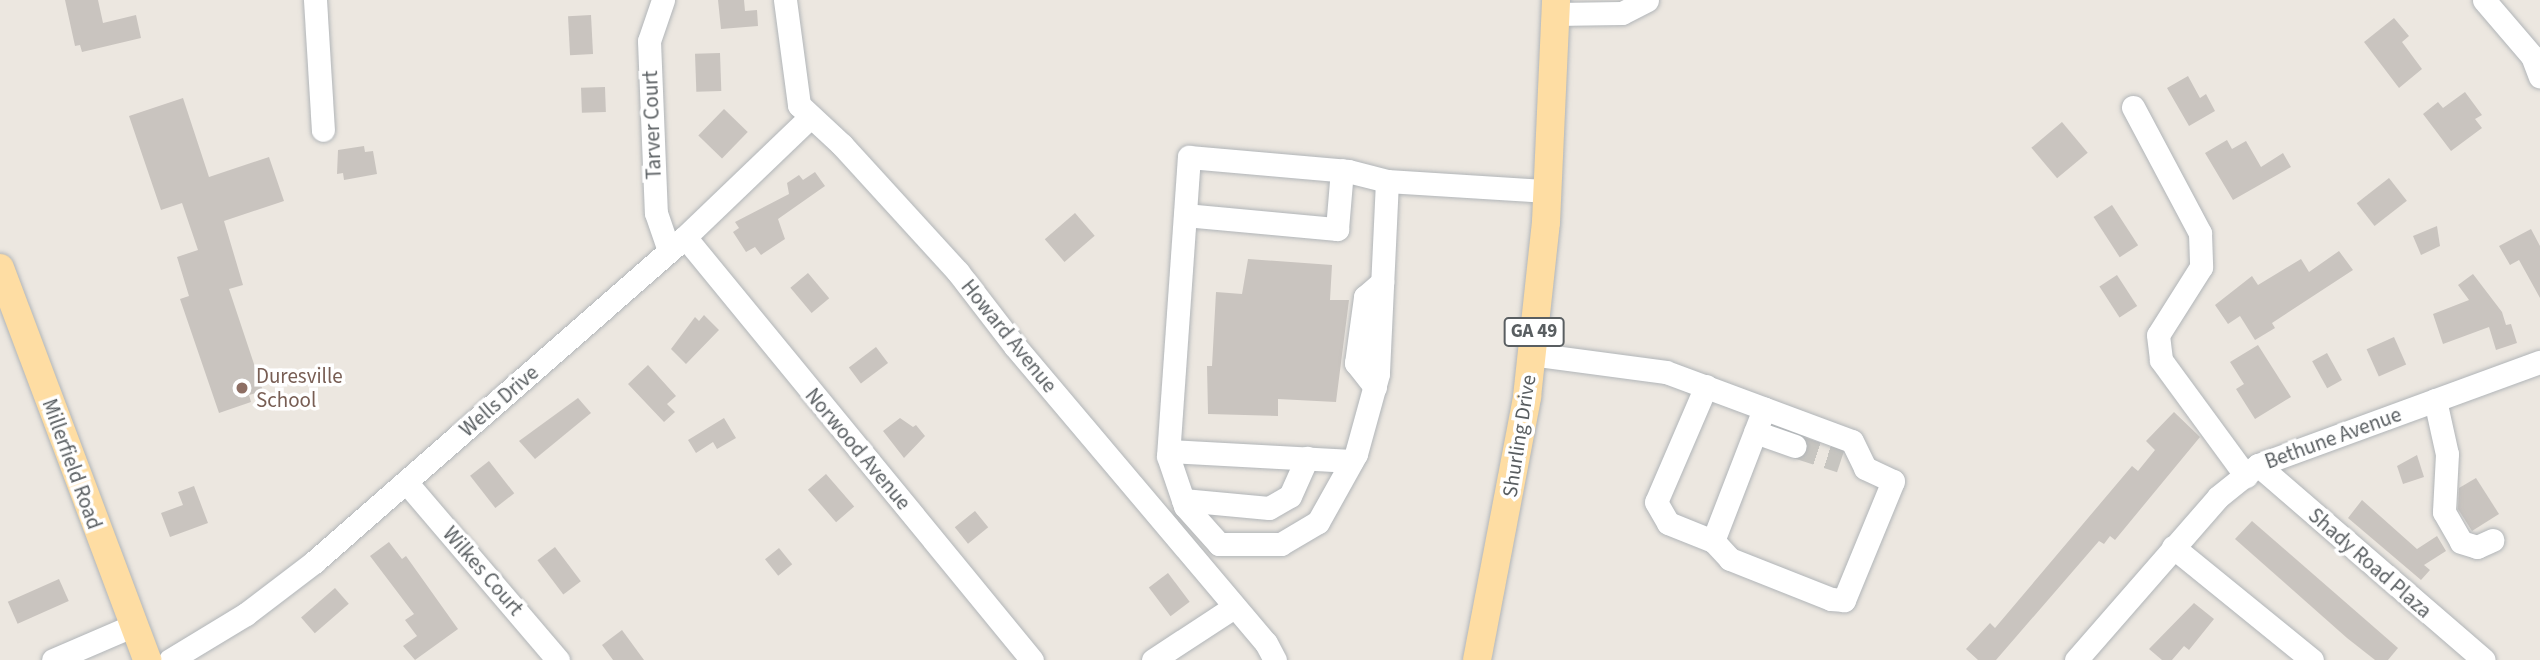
<!DOCTYPE html>
<style>
body{margin:0}
#map{position:relative;width:2540px;height:660px;overflow:hidden;background:#ece7e0;font-family:"Source Sans 3",sans-serif}
div>[style]{position:absolute}
[style*='--x']{left:calc(var(--x)*1px);top:calc(var(--y)*1px);width:calc(var(--w)*1px);rotate:calc(var(--a)*1deg)}
.building>*{inset:0;background:#c9c4bf;transform-origin:0 0}
.minor-tunnel>*{height:23px;margin-top:-11.5px;transform-origin:0;background:repeating-linear-gradient(90deg,#c7c5c0 0 23px,transparent 0 34px)}
.roads{filter:drop-shadow(0 0 2px #b1b5b8) drop-shadow(0 0 2px #b1b5b8)}
.minor>*{height:23px;margin:-11.5px;padding:0 11.5px;transform-origin:11.5px;border-radius:11.5px;background:#fff}
.major>*{height:28px;margin:-14px;padding:0 14px;transform-origin:14px;border-radius:14px;background:#fedda3}
.dots>*{width:19px;height:19px;translate:-50% -50%;box-sizing:border-box;border:4px solid #fff;border-radius:50%}
span{translate:-50% -50%;white-space:nowrap;text-align:center;line-height:1.15;-webkit-text-stroke:7px #fff;paint-order:stroke}
.shield-label span{padding:2px 5px;background:#fff;border:2px solid;border-radius:5px;-webkit-text-stroke-width:0}
.shield-label{font-size:19px;color:#595e61;font-weight:700}
.street-label{font-size:21px;color:#595e61}
.education-label{font-size:21px;color:#785e54}
.left{translate:0 -50%;text-align:left}
</style>
<div id="map">
<div class="building">
<div style="clip-path:polygon(65px 0,98px 0,103px 23px,136px 15px,141px 38px,82px 52px,80px 45px,75px 46px)"></div>
<div style="clip-path:polygon(718px 0,744px 0,745px 11px,757px 10px,758px 26px,721px 29px)"></div>
<div style="left:591px;top:15px;width:39px;height:23px;rotate:87deg"></div>
<div style="clip-path:polygon(2394px 18px,2409px 36px,2402px 42px,2422px 69px,2399px 88px,2364px 42px)"></div>
<div style="left:720px;top:53px;width:38px;height:25px;rotate:88deg"></div>
<div style="clip-path:polygon(2188px 76px,2200px 98px,2206px 94px,2215px 111px,2189px 126px,2167px 88px)"></div>
<div style="left:605px;top:87px;width:25px;height:24px;rotate:88deg"></div>
<div style="clip-path:polygon(2465px 92px,2482px 115px,2475px 119px,2482px 128px,2451px 151px,2423px 114px,2438px 102px,2443px 108px)"></div>
<div style="clip-path:polygon(183px 98px,209px 177px,269px 157px,284px 201px,224px 221px,243px 285px,229px 289px,263px 391px,249px 395px,251px 402px,219px 413px,180px 299px,189px 296px,177px 257px,198px 250px,182px 203px,161px 210px,129px 116px)"></div>
<div style="left:724px;top:109px;width:33px;height:37px;rotate:44deg"></div>
<div style="left:2062px;top:122px;width:40px;height:40px;rotate:50deg"></div>
<div style="clip-path:polygon(2227px 140px,2232px 149px,2246px 141px,2261px 167px,2283px 153px,2291px 167px,2233px 200px,2205px 153px)"></div>
<div style="clip-path:polygon(364px 146px,365px 152px,373px 151px,377px 174px,344px 180px,343px 173px,337px 174px,338px 150px)"></div>
<div style="clip-path:polygon(815px 172px,825px 186px,778px 219px,785px 239px,761px 255px,755px 247px,746px 252px,733px 232px,739px 228px,735px 222px,789px 194px,787px 183px,799px 175px,803px 180px)"></div>
<div style="left:2389px;top:178px;width:29px;height:41px;rotate:52deg"></div>
<div style="left:2112px;top:205px;width:48px;height:22px;rotate:57deg"></div>
<div style="left:1075px;top:213px;width:30px;height:40px;rotate:49deg"></div>
<div style="clip-path:polygon(2437px 226px,2440px 246px,2421px 255px,2413px 236px)"></div>
<div style="clip-path:polygon(2531px 229px,2540px 246px,2540px 298px,2519px 260px,2510px 265px,2499px 246px)"></div>
<div style="clip-path:polygon(2339px 251px,2353px 270px,2272px 323px,2275px 328px,2255px 340px,2240px 316px,2228px 324px,2215px 305px,2252px 276px,2258px 285px,2301px 259px,2309px 272px)"></div>
<div style="clip-path:polygon(1248px 259px,1332px 265px,1330px 300px,1349px 300px,1336px 402px,1278px 399px,1278px 416px,1208px 414px,1207px 366px,1212px 366px,1216px 292px,1242px 294px)"></div>
<div style="left:808px;top:273px;width:33px;height:23px;rotate:50deg"></div>
<div style="clip-path:polygon(2473px 274px,2502px 312px,2506px 325px,2511px 324px,2517px 343px,2496px 350px,2489px 327px,2443px 344px,2433px 314px,2469px 300px,2458px 285px)"></div>
<div style="left:2117px;top:275px;width:37px;height:21px;rotate:57deg"></div>
<div style="clip-path:polygon(704px 315px,719px 330px,686px 364px,671px 349px,695px 317px,699px 321px)"></div>
<div style="left:2394px;top:337px;width:30px;height:30px;rotate:66deg"></div>
<div style="clip-path:polygon(2258px 345px,2291px 397px,2255px 419px,2236px 389px,2244px 384px,2230px 362px)"></div>
<div style="left:876px;top:347px;width:20px;height:34px;rotate:53deg"></div>
<div style="left:2327px;top:353px;width:31px;height:17px;rotate:61deg"></div>
<div style="clip-path:polygon(648px 365px,676px 396px,667px 404px,675px 412px,664px 422px,628px 384px)"></div>
<div style="clip-path:polygon(578px 398px,591px 413px,535px 459px,519px 441px)"></div>
<div style="clip-path:polygon(2174px 412px,2200px 437px,2115px 540px,2110px 536px,2104px 544px,2099px 541px,1996px 660px,1978px 660px,1966px 649px,1990px 623px,1995px 628px,2132px 466px,2138px 471px,2155px 450px,2146px 441px)"></div>
<div style="clip-path:polygon(724px 418px,736px 438px,717px 449px,713px 442px,696px 453px,688px 440px)"></div>
<div style="clip-path:polygon(900px 418px,913px 427px,916px 425px,925px 436px,904px 458px,883px 431px)"></div>
<div style="clip-path:polygon(2417px 455px,2424px 477px,2403px 484px,2397px 466px)"></div>
<div style="left:489px;top:461px;width:41px;height:24px;rotate:52deg"></div>
<div style="left:826px;top:474px;width:43px;height:24px;rotate:49deg"></div>
<div style="clip-path:polygon(2476px 478px,2499px 514px,2472px 531px,2458px 509px,2459px 488px)"></div>
<div style="clip-path:polygon(194px 486px,208px 523px,170px 537px,161px 513px,183px 505px,178px 492px)"></div>
<div style="clip-path:polygon(2362px 500px,2417px 549px,2437px 536px,2446px 551px,2424px 565px,2430px 570px,2421px 580px,2348px 518px)"></div>
<div style="left:975px;top:511px;width:21px;height:26px;rotate:51deg"></div>
<div style="clip-path:polygon(2252px 521px,2398px 648px,2388px 660px,2375px 660px,2347px 638px,2235px 539px)"></div>
<div style="clip-path:polygon(389px 542px,402px 559px,406px 556px,458px 629px,415px 660px,403px 646px,417px 636px,405px 620px,414px 614px,370px 556px)"></div>
<div style="left:555px;top:547px;width:43px;height:22px;rotate:53deg"></div>
<div style="left:779px;top:548px;width:21px;height:18px;rotate:51deg"></div>
<div style="left:1168px;top:573px;width:36px;height:24px;rotate:53deg"></div>
<div style="left:59px;top:579px;width:24px;height:56px;rotate:66deg"></div>
<div style="left:335px;top:588px;width:21px;height:45px;rotate:49deg"></div>
<div style="clip-path:polygon(2194px 603px,2214px 619px,2189px 650px,2184px 646px,2172px 660px,2162px 660px,2149px 649px)"></div>
<div style="clip-path:polygon(622px 630px,644px 660px,613px 660px,602px 645px)"></div>
</div>
<div class="minor-tunnel">
<div style="--x:1795;--y:446;--w:48;--a:18.1"></div>
</div>
<div class="roads">
<div class="minor">
<div style="--x:315;--y:0;--w:130;--a:86.5"></div>
<div style="--x:663;--y:0;--w:43;--a:108.9"></div>
<div style="--x:649;--y:41;--w:172;--a:87.7"></div>
<div style="--x:656;--y:213;--w:39;--a:71"></div>
<div style="--x:785;--y:0;--w:106;--a:82.4"></div>
<div style="--x:799;--y:105;--w:59;--a:42.9"></div>
<div style="--x:842;--y:145;--w:172;--a:47.6"></div>
<div style="--x:958;--y:272;--w:92;--a:52.5"></div>
<div style="--x:1014;--y:345;--w:390;--a:49.8"></div>
<div style="--x:1266;--y:643;--w:19;--a:62"></div>
<div style="--x:2484;--y:0;--w:74;--a:49.4"></div>
<div style="--x:2532;--y:56;--w:22;--a:69"></div>
<div style="--x:1555;--y:14;--w:67;--a:-0.9"></div>
<div style="--x:1622;--y:13;--w:28;--a:-27"></div>
<div style="--x:2133;--y:107;--w:143;--a:62"></div>
<div style="--x:2200;--y:233;--w:34;--a:88"></div>
<div style="--x:2201;--y:267;--w:80;--a:122.3"></div>
<div style="--x:2158;--y:335;--w:25;--a:83"></div>
<div style="--x:2161;--y:360;--w:144;--a:53.8"></div>
<div style="--x:1387;--y:181;--w:193;--a:92.7"></div>
<div style="--x:1378;--y:374;--w:83;--a:105.4"></div>
<div style="--x:1356;--y:454;--w:78;--a:119.2"></div>
<div style="--x:1318;--y:522;--w:43;--a:149.3"></div>
<div style="--x:1281;--y:544;--w:62;--a:180"></div>
<div style="--x:1219;--y:544;--w:51;--a:-131.8"></div>
<div style="--x:1185;--y:506;--w:53;--a:-108.8"></div>
<div style="--x:1168;--y:456;--w:300;--a:-86"></div>
<div style="--x:1189;--y:157;--w:160;--a:5"></div>
<div style="--x:1348;--y:171;--w:40;--a:14.4"></div>
<div style="--x:1387;--y:181;--w:161;--a:3.6"></div>
<div style="--x:1185;--y:215;--w:153;--a:5.3"></div>
<div style="--x:1337;--y:229;--w:59;--a:-85.2"></div>
<div style="--x:685;--y:237;--w:547;--a:50.64"></div>
<div style="--x:1531;--y:354;--w:136;--a:7.6"></div>
<div style="--x:1666;--y:372;--w:198;--a:20.4"></div>
<div style="--x:1852;--y:441;--w:30;--a:64"></div>
<div style="--x:1865;--y:468;--w:31;--a:25"></div>
<div style="--x:1893;--y:481;--w:129;--a:112.4"></div>
<div style="--x:1844;--y:600;--w:13;--a:-176"></div>
<div style="--x:1831;--y:599;--w:109;--a:-158.4"></div>
<div style="--x:1730;--y:559;--w:25;--a:-133"></div>
<div style="--x:1713;--y:541;--w:142;--a:-68.9"></div>
<div style="--x:1706;--y:386;--w:126;--a:113.3"></div>
<div style="--x:1656;--y:502;--w:24;--a:60"></div>
<div style="--x:1668;--y:523;--w:48;--a:21.8"></div>
<div style="--x:1375;--y:387;--w:31;--a:-128"></div>
<div style="--x:1356;--y:363;--w:67;--a:-82.2"></div>
<div style="--x:1365;--y:297;--w:23;--a:-41"></div>
<div style="--x:2435;--y:400;--w:55;--a:77.5"></div>
<div style="--x:2447;--y:454;--w:58;--a:93"></div>
<div style="--x:2444;--y:512;--w:34;--a:60"></div>
<div style="--x:2461;--y:542;--w:17;--a:17"></div>
<div style="--x:2477;--y:547;--w:17;--a:-24"></div>
<div style="--x:1755;--y:432;--w:42;--a:19.3"></div>
<div style="--x:1169;--y:451;--w:183;--a:3.1"></div>
<div style="--x:2258;--y:465;--w:298;--a:40.8"></div>
<div style="--x:406;--y:482;--w:234;--a:49.5"></div>
<div style="--x:1183;--y:500;--w:86;--a:5.3"></div>
<div style="--x:1269;--y:508;--w:24;--a:-30"></div>
<div style="--x:1290;--y:496;--w:42;--a:-65.9"></div>
<div style="--x:2173;--y:547;--w:179;--a:39.1"></div>
<div style="--x:53;--y:660;--w:86;--a:-23.3"></div>
<div style="--x:170;--y:660;--w:89;--a:-31.2"></div>
<div style="--x:246;--y:614;--w:86;--a:-37.4"></div>
<div style="--x:314;--y:562;--w:493;--a:-41.2"></div>
<div style="--x:685;--y:237;--w:172;--a:-43.8"></div>
<div style="--x:1153;--y:660;--w:97;--a:-33.2"></div>
<div style="--x:2076;--y:660;--w:216;--a:-48.9"></div>
<div style="--x:2218;--y:497;--w:51;--a:-38.7"></div>
<div style="--x:2258;--y:465;--w:300;--a:-20.1"></div>
</div>
<div class="major">
<div style="--x:0;--y:268;--w:419;--a:69.4"></div>
<div style="--x:1477;--y:660;--w:268;--a:-79.2"></div>
<div style="--x:1527;--y:397;--w:176;--a:-83.8"></div>
<div style="--x:1546;--y:222;--w:222;--a:-87.4"></div>
</div>
</div>
<div class="dots">
<div style="left:242px;top:388px;background:#8d6e63"></div>
</div>
<div class="shield-label">
<span style="left:1534px;top:332px">GA 49</span>
</div>
<div class="street-label">
<span style="left:652px;top:125px;rotate:-92deg">Tarver Court</span>
<span style="left:1009px;top:336px;rotate:51deg">Howard Avenue</span>
<span style="left:499px;top:401px;rotate:-41deg">Wells Drive</span>
<span style="left:1519px;top:436px;rotate:-81deg">Shurling Drive</span>
<span style="left:2333px;top:438px;rotate:-20deg">Bethune Avenue</span>
<span style="left:858px;top:449px;rotate:50deg">Norwood Avenue</span>
<span style="left:72px;top:464px;rotate:70deg">Millerfield Road</span>
<span style="left:2370px;top:563px;rotate:41deg">Shady Road Plaza</span>
<span style="left:483px;top:571px;rotate:49deg">Wilkes Court</span>
</div>
<div class="education-label">
<span class="left" style="left:256px;top:388px">Duresville<br>School</span>
</div>
</div>
